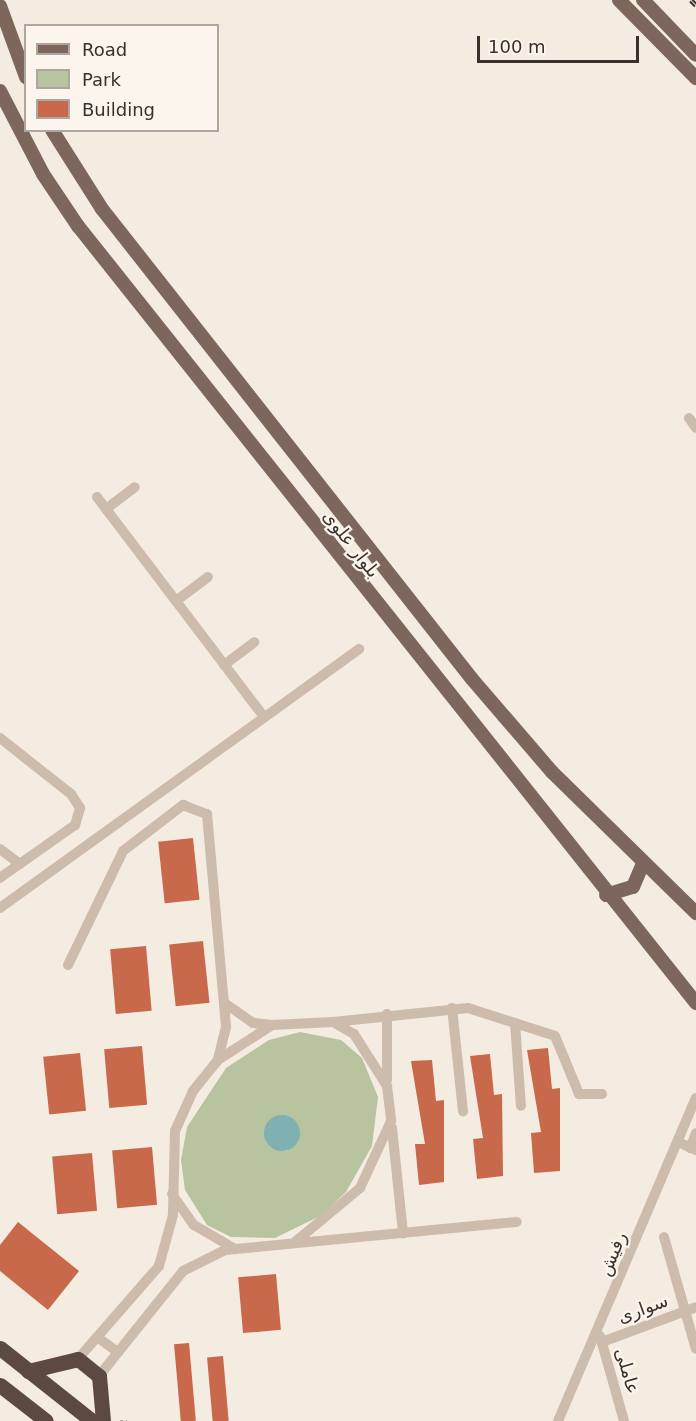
<!DOCTYPE html>
<meta charset="utf-8">
<style>
body{margin:0}
#map{position:relative;width:696px;height:1421px;overflow:hidden;background:#f4ebe1;font-family:"DejaVu Sans",Cairo,sans-serif}
div>[style]{position:absolute}
[style*='--x']{left:calc(var(--x)*1px);top:calc(var(--y)*1px);width:calc(var(--w)*1px);rotate:calc(var(--a)*1deg)}
.green>*{inset:0;background:#b8c4a0}
.water>*{inset:0;background:#7fb0b2}
.round{border-radius:50%}
.building>*{inset:0;background:#c8694b;transform-origin:0 0}
.path>*{height:2px;margin-top:-1px;transform-origin:0;background:repeating-linear-gradient(90deg,#b9a596 0 3px,transparent 0 6px)}
.minor>*{height:10px;margin:-5px;padding:0 5px;transform-origin:5px;border-radius:5px;background:#cdbbac}
.major>*{height:14px;margin:-7px;padding:0 7px;transform-origin:7px;border-radius:7px;background:#7d675c}
.highway>*{height:15px;margin:-7.5px;padding:0 7.5px;transform-origin:7.5px;border-radius:7.5px;background:#5c4a42}
.rail>*{height:5px;margin-top:-2.5px;transform-origin:0;background:repeating-linear-gradient(90deg,#fbf5ee 0 9px,#3b302b 0 18px);box-sizing:border-box;border-block:2px solid #3b302b}
span{translate:-50% -50%;white-space:nowrap;text-align:center;line-height:1.15;-webkit-text-stroke:4.5px #fbf5ee;paint-order:stroke}
.street-label{font-size:18px;color:#3b302b}
.legend{position:absolute;left:24px;top:24px;width:195px;height:108px;box-sizing:border-box;background:#fbf5ee;border:2px solid #aea6a0;margin:0;padding:8px 10px;list-style:none;font-size:18px;color:#3b302b}
.legend li{display:flex;align-items:center;gap:12px;height:30px}
.legend b{width:30px;border:2px solid #aea6a0}
.scale{position:absolute;left:477px;top:36px;width:162px;height:27px;box-sizing:border-box;border:3px solid #3b302b;border-top:0;padding-left:8px;font-size:18px;line-height:21px;white-space:nowrap;color:#3b302b;-webkit-text-stroke:4px #fbf5ee;paint-order:stroke}
</style>
<div id="map">
<div class="green">
<div style="clip-path:polygon(evenodd,300px 1032px,341px 1040px,362px 1058px,378px 1097px,372px 1146px,346px 1192px,320px 1216px,275px 1238px,231px 1237px,207px 1225px,185px 1190px,181px 1160px,187px 1127px,226px 1068px,269px 1040px,300px 1032px,277px 1116px,297px 1123px,287px 1151px,281px 1151px,268px 1122px,277px 1116px)"></div>
</div>
<div class="water">
<div class="round" style="left:264px;top:1115px;width:36px;height:36px"></div>
</div>
<div class="building">
<div style="left:193px;top:838px;width:62px;height:35px;rotate:84deg"></div>
<div style="left:203px;top:941px;width:62px;height:34px;rotate:84deg"></div>
<div style="left:146px;top:946px;width:65px;height:36px;rotate:85deg"></div>
<div style="left:142px;top:1046px;width:59px;height:38px;rotate:85deg"></div>
<div style="clip-path:polygon(548px 1048px,552px 1089px,560px 1088px,560px 1171px,534px 1173px,531px 1133px,541px 1132px,527px 1050px)"></div>
<div style="left:80px;top:1053px;width:58px;height:37px;rotate:84deg"></div>
<div style="clip-path:polygon(490px 1054px,494px 1095px,502px 1094px,503px 1176px,477px 1179px,473px 1139px,483px 1138px,470px 1056px)"></div>
<div style="clip-path:polygon(432px 1060px,436px 1101px,444px 1100px,444px 1182px,419px 1185px,415px 1144px,425px 1144px,411px 1061px)"></div>
<div style="left:152px;top:1147px;width:58px;height:40px;rotate:85deg"></div>
<div style="left:92px;top:1153px;width:58px;height:40px;rotate:85deg"></div>
<div style="clip-path:polygon(18px 1222px,79px 1271px,48px 1310px,0 1271px,0 1245px)"></div>
<div style="left:276px;top:1274px;width:56px;height:38px;rotate:85deg"></div>
<div style="left:189px;top:1343px;width:78px;height:15px;rotate:85deg"></div>
<div style="left:223px;top:1356px;width:65px;height:16px;rotate:85deg"></div>
</div>
<div class="path">
<div style="--x:120;--y:1421;--w:7;--a:0"></div>
</div>
<div class="minor">
<div style="--x:689;--y:418;--w:12;--a:55"></div>
<div style="--x:97;--y:497;--w:276;--a:52.8"></div>
<div style="--x:106;--y:509;--w:36;--a:-37"></div>
<div style="--x:176;--y:601;--w:40;--a:-37"></div>
<div style="--x:224;--y:665;--w:38;--a:-37"></div>
<div style="--x:0;--y:738;--w:90;--a:38.3"></div>
<div style="--x:71;--y:794;--w:17;--a:57"></div>
<div style="--x:80;--y:808;--w:18;--a:106"></div>
<div style="--x:75;--y:825;--w:92;--a:144.8"></div>
<div style="--x:0;--y:849;--w:25;--a:37"></div>
<div style="--x:0;--y:908;--w:443;--a:-35.8"></div>
<div style="--x:68;--y:965;--w:127;--a:-64.2"></div>
<div style="--x:123;--y:851;--w:76;--a:-37.5"></div>
<div style="--x:183;--y:805;--w:26;--a:21"></div>
<div style="--x:207;--y:814;--w:214;--a:84.9"></div>
<div style="--x:226;--y:1027;--w:34;--a:104"></div>
<div style="--x:218;--y:1060;--w:40;--a:129"></div>
<div style="--x:193;--y:1091;--w:44;--a:114.2"></div>
<div style="--x:175;--y:1131;--w:84;--a:91.4"></div>
<div style="--x:173;--y:1215;--w:53;--a:105.4"></div>
<div style="--x:159;--y:1266;--w:123;--a:131.1"></div>
<div style="--x:226;--y:1004;--w:33;--a:35"></div>
<div style="--x:253;--y:1023;--w:19;--a:6"></div>
<div style="--x:452;--y:1008;--w:104;--a:83.9"></div>
<div style="--x:387;--y:1014;--w:66;--a:90"></div>
<div style="--x:333;--y:1022;--w:136;--a:-5.9"></div>
<div style="--x:468;--y:1008;--w:91;--a:17.8"></div>
<div style="--x:555;--y:1036;--w:63;--a:67.5"></div>
<div style="--x:579;--y:1094;--w:23;--a:0"></div>
<div style="--x:515;--y:1023;--w:83;--a:85.9"></div>
<div style="--x:218;--y:1060;--w:64;--a:-32.9"></div>
<div style="--x:272;--y:1025;--w:61;--a:-2.8"></div>
<div style="--x:333;--y:1022;--w:24;--a:30"></div>
<div style="--x:354;--y:1034;--w:62;--a:57.6"></div>
<div style="--x:387;--y:1086;--w:35;--a:83"></div>
<div style="--x:391;--y:1121;--w:74;--a:114.8"></div>
<div style="--x:360;--y:1188;--w:85;--a:140.3"></div>
<div style="--x:392;--y:1128;--w:106;--a:84"></div>
<div style="--x:678;--y:1142;--w:20;--a:24"></div>
<div style="--x:690;--y:1148;--w:16;--a:-68"></div>
<div style="--x:172;--y:1194;--w:38;--a:55"></div>
<div style="--x:194;--y:1225;--w:48;--a:30.3"></div>
<div style="--x:664;--y:1237;--w:116;--a:74.1"></div>
<div style="--x:600;--y:1336;--w:88;--a:74.2"></div>
<div style="--x:97;--y:1337;--w:26;--a:36"></div>
<div style="--x:602;--y:1342;--w:100;--a:-20.4"></div>
<div style="--x:99;--y:1376;--w:134;--a:-51.3"></div>
<div style="--x:183;--y:1271;--w:47;--a:-26.6"></div>
<div style="--x:225;--y:1250;--w:293;--a:-5.5"></div>
<div style="--x:558;--y:1421;--w:351;--a:-66.9"></div>
</div>
<div class="major">
<div style="--x:619;--y:0;--w:110;--a:45.4"></div>
<div style="--x:643;--y:0;--w:76;--a:46.1"></div>
<div style="--x:0;--y:6;--w:76;--a:69.9"></div>
<div style="--x:0;--y:91;--w:93;--a:62.6"></div>
<div style="--x:43;--y:174;--w:63;--a:56.1"></div>
<div style="--x:78;--y:226;--w:993;--a:51.5"></div>
<div style="--x:52;--y:130;--w:93;--a:57.7"></div>
<div style="--x:102;--y:209;--w:598;--a:51.79"></div>
<div style="--x:472;--y:679;--w:123;--a:49.3"></div>
<div style="--x:552;--y:772;--w:202;--a:44.4"></div>
<div style="--x:606;--y:895;--w:28;--a:-17"></div>
<div style="--x:633;--y:887;--w:26;--a:-67"></div>
</div>
<div class="highway">
<div style="--x:0;--y:1348;--w:117;--a:38.4"></div>
<div style="--x:28;--y:1371;--w:51;--a:-13.5"></div>
<div style="--x:78;--y:1359;--w:27;--a:39"></div>
<div style="--x:99;--y:1376;--w:45;--a:84.9"></div>
<div style="--x:0;--y:1385;--w:58;--a:38"></div>
</div>
<div class="rail">
<div style="--x:691;--y:0;--w:7;--a:45"></div>
</div>
<div class="street-label">
<span style="left:351px;top:544px;rotate:52deg">بلوار علوی</span>
<span style="left:613px;top:1254px;rotate:-67deg">رفیش</span>
<span style="left:643px;top:1309px;rotate:-20deg">سواری</span>
<span style="left:627px;top:1371px;rotate:74deg">عاملی</span>
</div>
<ul class="legend">
<li><b style="height:8px;background:#7d675c"></b>Road</li>
<li><b style="height:16px;background:#b8c4a0"></b>Park</li>
<li><b style="height:16px;background:#c8694b"></b>Building</li>
</ul>
<div class="scale">100 m</div>
</div>
